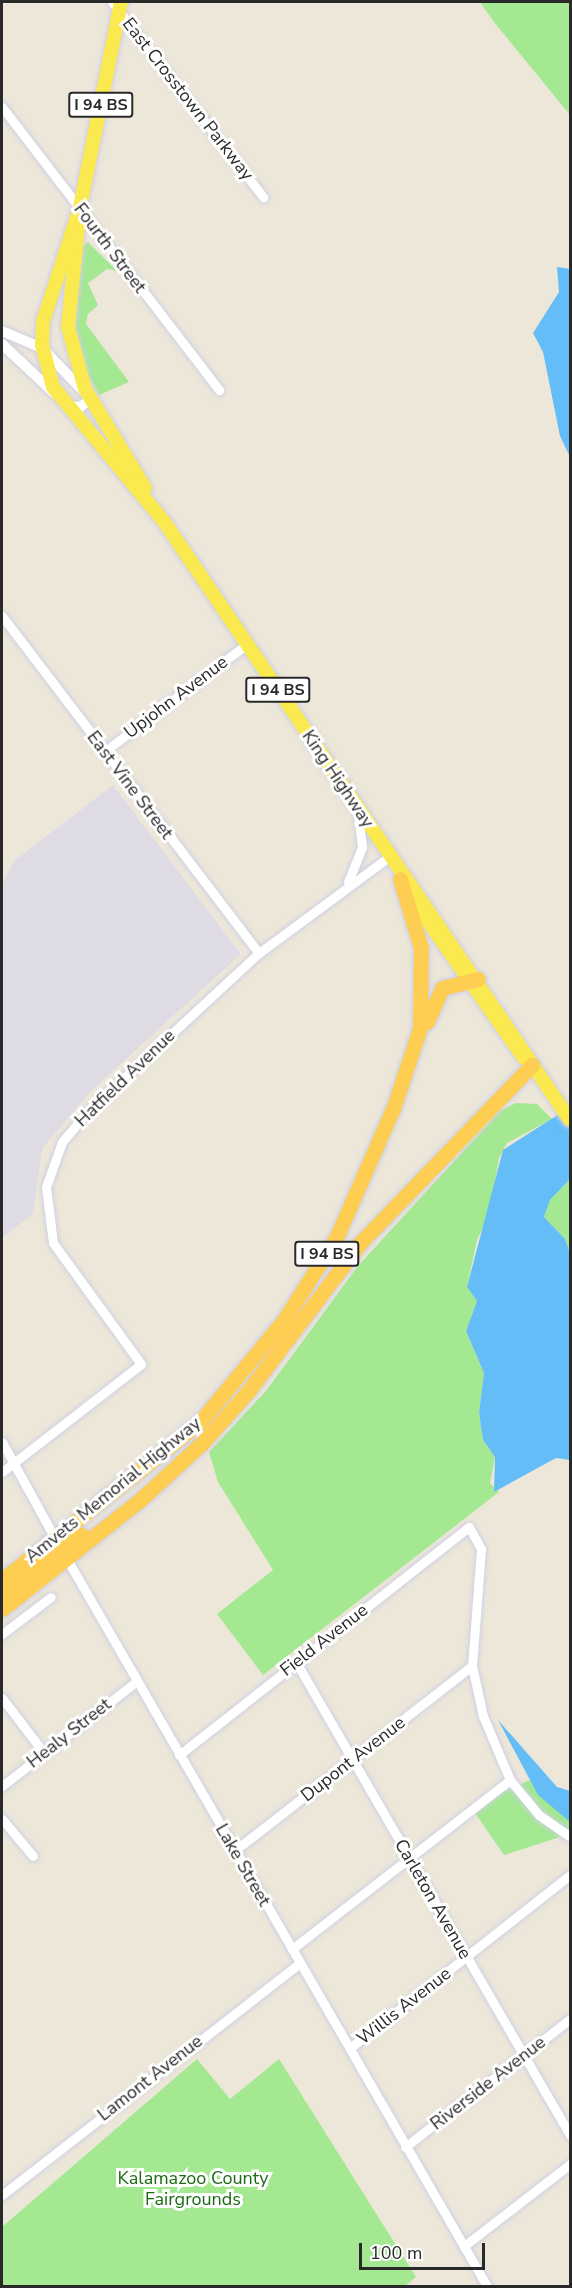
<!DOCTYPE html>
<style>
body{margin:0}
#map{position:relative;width:572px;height:2288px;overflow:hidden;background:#ede7d9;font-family:"Nunito Sans",sans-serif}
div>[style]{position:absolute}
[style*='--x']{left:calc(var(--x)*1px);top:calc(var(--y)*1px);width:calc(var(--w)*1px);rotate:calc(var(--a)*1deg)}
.industrial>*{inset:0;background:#dfdbe4}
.green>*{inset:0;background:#a4e891}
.water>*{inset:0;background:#64bdf7}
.roads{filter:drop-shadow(0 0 2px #cfd0e3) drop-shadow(0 0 2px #cfd0e3)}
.minor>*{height:9px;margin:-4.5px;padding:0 4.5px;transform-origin:4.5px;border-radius:4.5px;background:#fff}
.tertiary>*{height:10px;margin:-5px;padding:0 5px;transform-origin:5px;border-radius:5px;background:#fff}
.primary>*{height:14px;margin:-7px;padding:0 7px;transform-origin:7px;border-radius:7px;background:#fbe950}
.trunk>*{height:15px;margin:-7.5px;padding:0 7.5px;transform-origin:7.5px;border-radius:7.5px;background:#fdce51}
span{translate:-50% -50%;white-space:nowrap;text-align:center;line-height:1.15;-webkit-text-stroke:6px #fff;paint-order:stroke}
.shield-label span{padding:2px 4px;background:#fff;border:2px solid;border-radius:4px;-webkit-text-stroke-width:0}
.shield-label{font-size:16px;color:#292929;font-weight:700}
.street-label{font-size:18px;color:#292929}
.park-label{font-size:18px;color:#1b6b14}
.frame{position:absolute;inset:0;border:3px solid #292929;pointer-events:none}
.scale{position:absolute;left:359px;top:2243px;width:126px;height:27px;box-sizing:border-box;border:3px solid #292929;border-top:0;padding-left:8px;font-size:18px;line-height:21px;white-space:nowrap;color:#292929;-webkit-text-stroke:4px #fff;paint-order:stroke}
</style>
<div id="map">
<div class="industrial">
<div style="clip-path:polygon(113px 785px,241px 954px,90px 1092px,42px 1149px,33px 1214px,2px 1238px,2px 886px,14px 861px)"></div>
</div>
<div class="green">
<div style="clip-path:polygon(480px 2px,570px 2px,570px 115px,494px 22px)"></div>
<div style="clip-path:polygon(88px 242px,117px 271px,107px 269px,88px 283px,98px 305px,88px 314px,86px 324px,129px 382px,99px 395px,83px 366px,75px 328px,81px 249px)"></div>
<div style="clip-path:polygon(516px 1103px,537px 1104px,552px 1119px,507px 1143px,499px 1158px,490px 1212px,477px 1240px,467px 1287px,477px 1301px,466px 1331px,484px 1373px,479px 1413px,483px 1440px,495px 1457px,490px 1483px,499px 1492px,263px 1675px,217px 1614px,273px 1570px,218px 1482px,209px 1452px,266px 1391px,358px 1266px,500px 1111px)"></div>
<div style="clip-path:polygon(570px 1179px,570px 1253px,565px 1239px,544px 1217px,550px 1200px)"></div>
<div style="clip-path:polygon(530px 1780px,570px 1819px,570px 1827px,560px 1837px,504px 1855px,475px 1813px,494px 1796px)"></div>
<div style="clip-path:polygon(197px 2059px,230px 2099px,279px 2059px,416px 2277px,405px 2286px,2px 2286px,2px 2227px)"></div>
</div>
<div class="water">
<div style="clip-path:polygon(557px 267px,570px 269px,570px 457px,560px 436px,543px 352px,533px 333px,559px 292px)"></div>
<div style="clip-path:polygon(570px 1107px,570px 1179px,550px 1200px,544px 1217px,565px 1239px,570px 1253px,570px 1460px,556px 1458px,494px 1492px,495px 1457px,483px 1440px,479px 1413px,484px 1373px,466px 1331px,477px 1301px,467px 1287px,503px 1150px)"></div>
<div style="clip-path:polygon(498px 1720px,557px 1787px,570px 1791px,570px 1822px,538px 1795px)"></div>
</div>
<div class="roads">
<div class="minor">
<div style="--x:112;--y:2;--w:247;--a:52.2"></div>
<div style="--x:2;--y:107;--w:357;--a:52.5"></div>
<div style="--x:2;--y:616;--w:424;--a:52.7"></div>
<div style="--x:105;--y:751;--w:178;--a:-37"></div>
<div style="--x:348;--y:882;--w:38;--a:-68"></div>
<div style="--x:362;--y:847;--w:34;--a:-97"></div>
<div style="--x:2;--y:1442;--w:114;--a:61.2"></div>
<div style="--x:2;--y:1472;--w:176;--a:-37.8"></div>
<div style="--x:141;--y:1364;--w:150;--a:-126"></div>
<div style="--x:53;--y:1243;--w:56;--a:-97.1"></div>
<div style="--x:46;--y:1187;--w:48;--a:-70.4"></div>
<div style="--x:62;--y:1142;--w:39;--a:-50"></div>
<div style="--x:87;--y:1112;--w:234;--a:-42.8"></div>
<div style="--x:259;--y:953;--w:163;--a:-36.5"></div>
<div style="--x:64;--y:1554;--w:845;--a:59.98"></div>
<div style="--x:2;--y:1634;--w:61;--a:-37.1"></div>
<div style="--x:296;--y:1662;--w:547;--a:59.92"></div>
<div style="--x:2;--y:1698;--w:69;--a:52.6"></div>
<div style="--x:179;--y:1755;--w:369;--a:-38.2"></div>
<div style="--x:469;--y:1527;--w:25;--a:61"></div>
<div style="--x:481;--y:1549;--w:117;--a:94.4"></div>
<div style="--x:472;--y:1666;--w:51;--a:77.6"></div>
<div style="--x:483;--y:1716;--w:69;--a:67.1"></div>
<div style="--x:510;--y:1780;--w:45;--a:50.4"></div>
<div style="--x:539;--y:1815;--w:38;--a:35"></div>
<div style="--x:2;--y:1786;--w:171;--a:-37.9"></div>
<div style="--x:2;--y:1819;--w:48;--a:50"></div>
<div style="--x:234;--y:1851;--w:301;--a:-37.9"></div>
<div style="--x:292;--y:1949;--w:276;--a:-37.8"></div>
<div style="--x:350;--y:2048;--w:280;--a:-38.2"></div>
<div style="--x:405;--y:2147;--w:209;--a:-37.8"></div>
<div style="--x:2;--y:2195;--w:378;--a:-37.9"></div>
<div style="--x:464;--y:2246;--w:134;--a:-37.7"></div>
</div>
<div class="tertiary">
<div style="--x:2;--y:331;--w:43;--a:23"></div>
<div style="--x:42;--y:348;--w:71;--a:46.1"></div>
<div style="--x:91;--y:399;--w:14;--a:144"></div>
<div style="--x:80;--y:407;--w:13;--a:-176"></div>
<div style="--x:2;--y:344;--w:71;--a:43.3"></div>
</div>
<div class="primary">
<div style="--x:121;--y:2;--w:210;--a:101.3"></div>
<div style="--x:80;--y:208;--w:120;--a:95.8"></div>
<div style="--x:68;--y:327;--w:64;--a:74.7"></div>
<div style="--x:85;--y:389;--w:116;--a:58.8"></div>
<div style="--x:80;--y:208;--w:119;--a:108.1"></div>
<div style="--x:43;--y:321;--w:24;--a:92"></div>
<div style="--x:42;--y:345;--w:43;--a:75.3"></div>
<div style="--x:53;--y:387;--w:176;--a:50.5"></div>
<div style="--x:165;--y:523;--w:721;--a:55.85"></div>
<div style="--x:406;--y:890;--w:205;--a:54.9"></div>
</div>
<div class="trunk">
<div style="--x:427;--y:1022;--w:37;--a:-66"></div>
<div style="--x:442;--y:988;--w:37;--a:-14"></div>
<div style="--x:2;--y:1580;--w:253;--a:-38.6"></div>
<div style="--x:200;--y:1422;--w:132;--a:-50.5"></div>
<div style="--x:284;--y:1320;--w:97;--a:-57.6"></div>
<div style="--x:336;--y:1238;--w:141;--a:-66.2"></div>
<div style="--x:393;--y:1109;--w:85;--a:-71.6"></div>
<div style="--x:420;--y:1028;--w:80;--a:-89.3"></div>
<div style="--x:421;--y:948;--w:72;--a:-106.9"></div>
<div style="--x:2;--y:1592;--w:98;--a:-35.5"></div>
<div style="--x:2;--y:1609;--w:176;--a:-38.3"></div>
<div style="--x:140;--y:1500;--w:84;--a:-42.6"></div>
<div style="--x:202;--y:1443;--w:71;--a:-48.4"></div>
<div style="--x:249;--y:1390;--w:184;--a:-52.9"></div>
<div style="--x:360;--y:1243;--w:248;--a:-46"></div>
</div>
</div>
<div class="shield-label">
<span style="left:101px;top:105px">I 94 BS</span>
<span style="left:278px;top:690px">I 94 BS</span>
<span style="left:327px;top:1254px">I 94 BS</span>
</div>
<div class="street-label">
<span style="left:188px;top:99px;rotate:52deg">East Crosstown Parkway</span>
<span style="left:110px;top:248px;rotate:53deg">Fourth Street</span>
<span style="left:176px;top:697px;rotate:-37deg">Upjohn Avenue</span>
<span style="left:338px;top:779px;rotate:56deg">King Highway</span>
<span style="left:130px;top:785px;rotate:53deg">East Vine Street</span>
<span style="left:125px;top:1078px;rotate:-44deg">Hatfield Avenue</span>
<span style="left:113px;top:1490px;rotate:-39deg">Amvets Memorial Highway</span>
<span style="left:324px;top:1640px;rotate:-38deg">Field Avenue</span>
<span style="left:69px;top:1733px;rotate:-38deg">Healy Street</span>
<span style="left:353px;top:1759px;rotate:-38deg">Dupont Avenue</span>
<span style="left:243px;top:1865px;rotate:60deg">Lake Street</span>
<span style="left:433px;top:1899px;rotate:60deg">Carleton Avenue</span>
<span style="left:404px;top:2006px;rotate:-38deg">Willis Avenue</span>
<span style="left:150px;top:2078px;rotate:-38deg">Lamont Avenue</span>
<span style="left:488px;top:2083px;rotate:-38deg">Riverside Avenue</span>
</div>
<div class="park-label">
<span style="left:193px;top:2189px">Kalamazoo County<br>Fairgrounds</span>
</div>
<div class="frame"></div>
<div class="scale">100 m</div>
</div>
